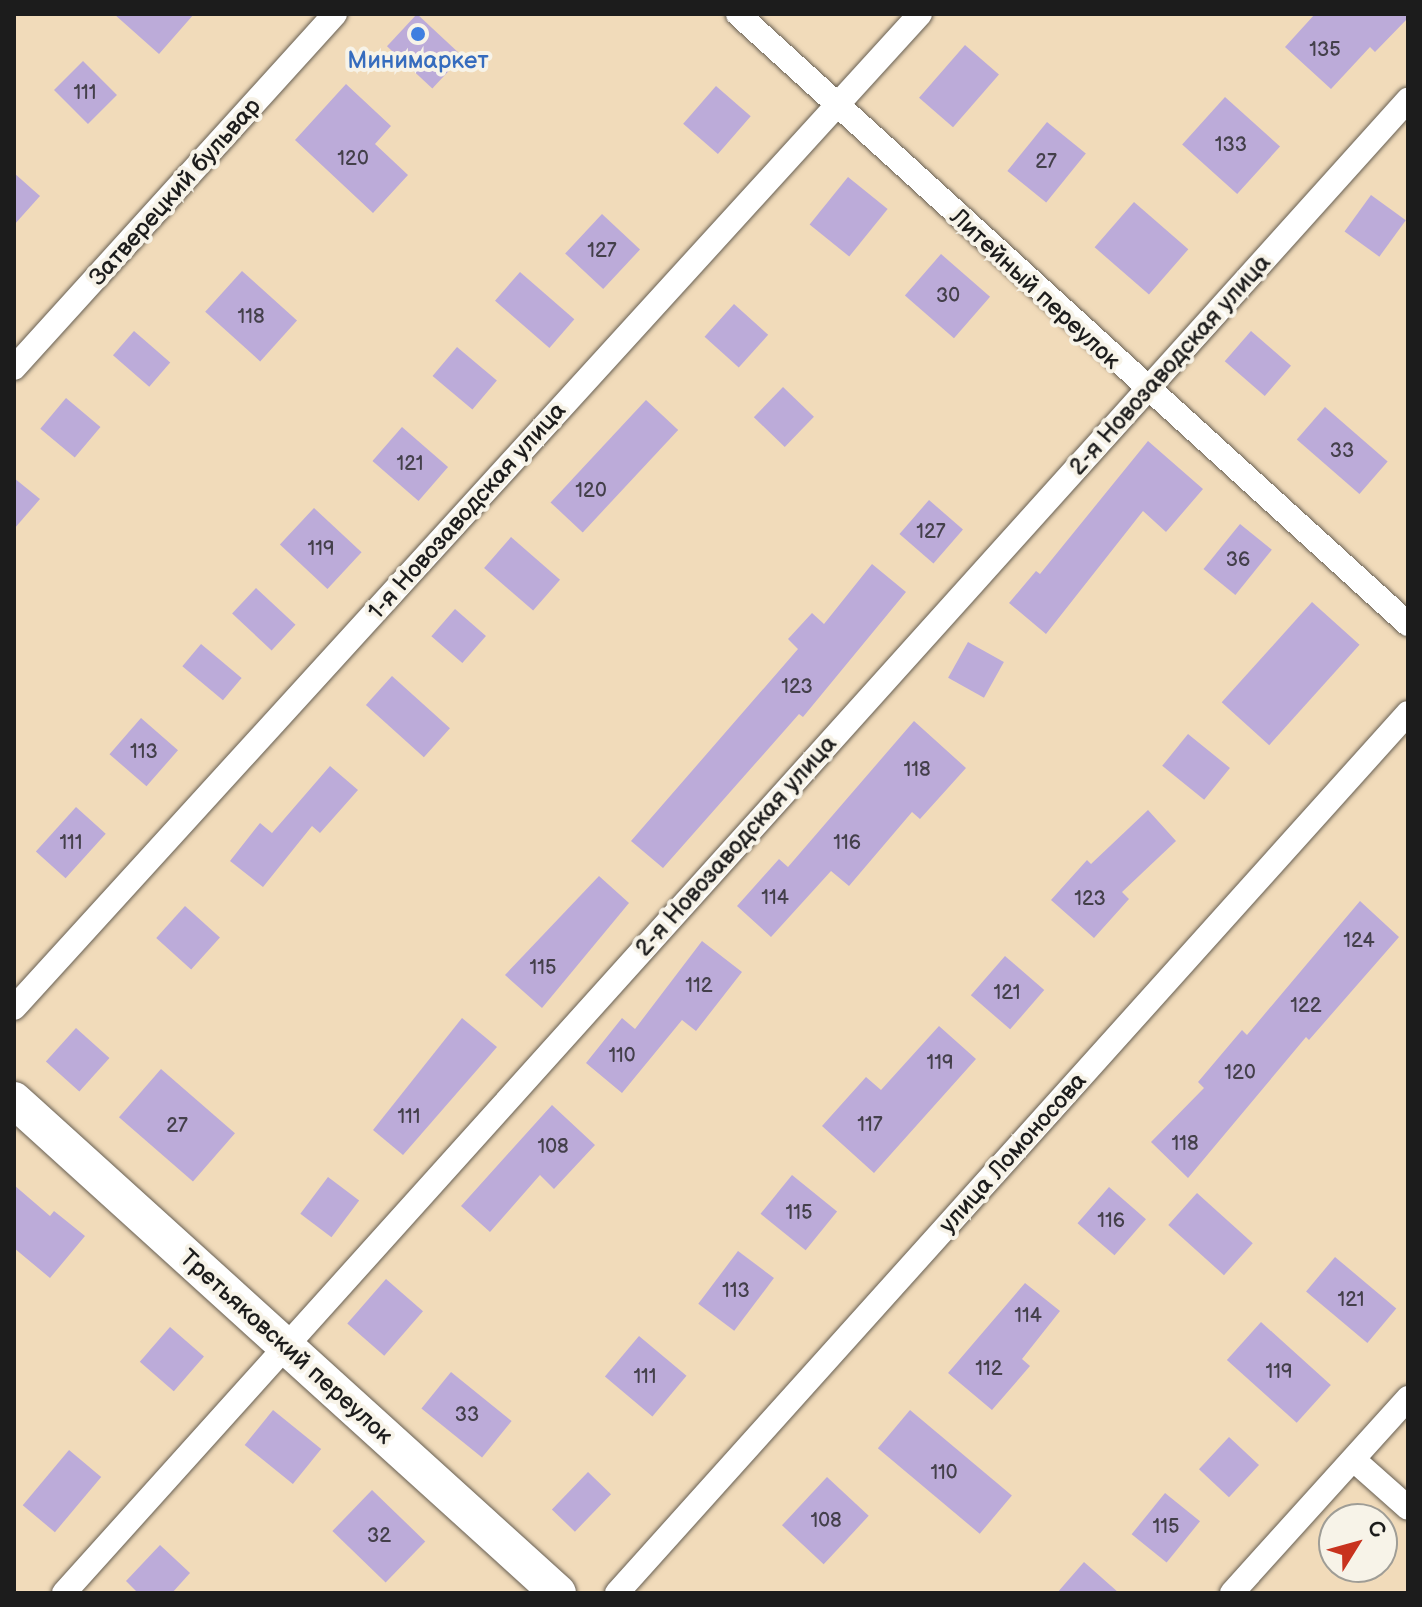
<!DOCTYPE html>
<meta charset="utf-8">
<style>
body{margin:0}
#map{position:relative;width:1422px;height:1607px;overflow:hidden;background:#f1dbba;font-family:"Balsamiq Sans",sans-serif}
div>[style]{position:absolute}
[style*='--x']{left:calc(var(--x)*1px);top:calc(var(--y)*1px);width:calc(var(--w)*1px);rotate:calc(var(--a)*1deg)}
.building>*{inset:0;background:#bcabd9;transform-origin:0 0}
.roads{filter:drop-shadow(0 0 2px #675f53) drop-shadow(0 0 2px #675f53)}
.minor>*{height:24px;margin:-12px;padding:0 12px;transform-origin:12px;border-radius:12px;background:#fff}
.primary>*{height:36px;margin:-18px;padding:0 18px;transform-origin:18px;border-radius:18px;background:#fff}
.dots>*{width:22px;height:22px;translate:-50% -50%;box-sizing:border-box;border:4px solid #f7f3e8;border-radius:50%}
span{translate:-50% -50%;white-space:nowrap;text-align:center;line-height:1.15;-webkit-text-stroke:8px #f7f3e8;paint-order:stroke}
.number-label{font-size:20px;color:#44404b}
.number-label span{-webkit-text-stroke-width:0}
.shop-label{font-size:24px;color:#366cbe}
.street-label{font-size:24px;color:#1c1c1c}
.frame{position:absolute;inset:0;border:16px solid #1c1c1c;pointer-events:none}
.north{position:absolute;left:1318px;top:1503px;width:80px;height:80px;box-sizing:border-box;background:#f7f3e8;border:2px solid #9f9d96;border-radius:50%;rotate:53deg;font-size:22px;font-weight:700;line-height:32px;text-align:center;color:#1c1c1c}
.north::after{content:'';display:block;margin:auto;width:28px;height:36px;background:#c8321e;clip-path:polygon(50% 0,100% 100%,50% 72%,0 100%)}
</style>
<div id="map">
<div class="building">
<div style="clip-path:polygon(114px 14px,194px 14px,159px 54px)"></div>
<div style="left:417px;top:14px;width:62px;height:44px;rotate:43deg"></div>
<div style="clip-path:polygon(1315px 14px,1408px 14px,1408px 18px,1375px 52px,1370px 47px,1331px 89px,1285px 47px)"></div>
<div style="left:965px;top:45px;width:45px;height:70px;rotate:41deg"></div>
<div style="left:83px;top:61px;width:48px;height:41px;rotate:45deg"></div>
<div style="clip-path:polygon(346px 84px,391px 126px,375px 144px,408px 175px,373px 213px,295px 140px)"></div>
<div style="left:716px;top:86px;width:46px;height:50px;rotate:41deg"></div>
<div style="left:1225px;top:97px;width:74px;height:64px;rotate:42deg"></div>
<div style="left:1047px;top:122px;width:50px;height:63px;rotate:39deg"></div>
<div style="clip-path:polygon(14px 173px,40px 196px,14px 225px)"></div>
<div style="left:848px;top:177px;width:51px;height:61px;rotate:39deg"></div>
<div style="left:1371px;top:195px;width:43px;height:45px;rotate:36deg"></div>
<div style="left:1134px;top:202px;width:72px;height:60px;rotate:41deg"></div>
<div style="left:602px;top:214px;width:52px;height:54px;rotate:43deg"></div>
<div style="left:941px;top:254px;width:65px;height:55px;rotate:41deg"></div>
<div style="left:242px;top:271px;width:74px;height:55px;rotate:42deg"></div>
<div style="left:520px;top:272px;width:72px;height:38px;rotate:41deg"></div>
<div style="left:734px;top:304px;width:46px;height:44px;rotate:42deg"></div>
<div style="left:134px;top:331px;width:48px;height:32px;rotate:41deg"></div>
<div style="left:1251px;top:331px;width:53px;height:40px;rotate:41deg"></div>
<div style="left:457px;top:347px;width:52px;height:38px;rotate:40deg"></div>
<div style="left:783px;top:387px;width:43px;height:42px;rotate:44deg"></div>
<div style="left:66px;top:398px;width:45px;height:40px;rotate:40deg"></div>
<div style="left:646px;top:400px;width:44px;height:140px;rotate:43deg"></div>
<div style="left:1325px;top:407px;width:83px;height:43px;rotate:41deg"></div>
<div style="left:402px;top:427px;width:61px;height:45px;rotate:41deg"></div>
<div style="clip-path:polygon(1148px 441px,1203px 489px,1166px 532px,1143px 511px,1046px 634px,1009px 603px,1036px 571px,1040px 574px)"></div>
<div style="clip-path:polygon(14px 478px,40px 499px,14px 529px)"></div>
<div style="left:929px;top:500px;width:45px;height:45px;rotate:41deg"></div>
<div style="left:314px;top:508px;width:65px;height:50px;rotate:43deg"></div>
<div style="left:1240px;top:524px;width:41px;height:58px;rotate:39deg"></div>
<div style="left:511px;top:537px;width:65px;height:41px;rotate:41deg"></div>
<div style="clip-path:polygon(872px 564px,906px 592px,803px 717px,799px 714px,663px 868px,631px 841px,798px 649px,788px 639px,812px 613px,824px 624px)"></div>
<div style="left:256px;top:588px;width:54px;height:35px;rotate:43deg"></div>
<div style="left:1312px;top:602px;width:64px;height:135px;rotate:42deg"></div>
<div style="left:455px;top:609px;width:41px;height:36px;rotate:41deg"></div>
<div style="left:968px;top:642px;width:41px;height:41px;rotate:29deg"></div>
<div style="left:201px;top:644px;width:53px;height:29px;rotate:40deg"></div>
<div style="left:392px;top:676px;width:78px;height:39px;rotate:42deg"></div>
<div style="left:141px;top:718px;width:49px;height:48px;rotate:41deg"></div>
<div style="clip-path:polygon(914px 721px,966px 768px,920px 819px,912px 812px,849px 886px,831px 871px,771px 937px,737px 906px,779px 859px,788px 867px)"></div>
<div style="left:1188px;top:734px;width:54px;height:41px;rotate:39deg"></div>
<div style="clip-path:polygon(330px 766px,358px 790px,320px 833px,312px 826px,263px 887px,230px 861px,260px 823px,272px 833px)"></div>
<div style="left:76px;top:807px;width:40px;height:60px;rotate:42deg"></div>
<div style="clip-path:polygon(1148px 810px,1176px 841px,1122px 892px,1129px 899px,1094px 938px,1051px 900px,1087px 860px,1091px 864px)"></div>
<div style="clip-path:polygon(599px 876px,629px 903px,542px 1008px,505px 975px)"></div>
<div style="clip-path:polygon(1360px 901px,1399px 937px,1309px 1040px,1306px 1037px,1188px 1178px,1151px 1142px,1204px 1088px,1198px 1082px,1242px 1030px,1247px 1035px)"></div>
<div style="left:185px;top:906px;width:47px;height:43px;rotate:42deg"></div>
<div style="clip-path:polygon(702px 941px,742px 972px,696px 1031px,682px 1020px,622px 1093px,586px 1063px,622px 1018px,635px 1029px)"></div>
<div style="left:1005px;top:956px;width:52px;height:52px;rotate:41deg"></div>
<div style="clip-path:polygon(462px 1018px,497px 1047px,403px 1155px,373px 1130px)"></div>
<div style="clip-path:polygon(939px 1026px,976px 1059px,874px 1173px,822px 1126px,866px 1077px,881px 1090px)"></div>
<div style="left:76px;top:1028px;width:45px;height:45px;rotate:42deg"></div>
<div style="left:161px;top:1069px;width:98px;height:64px;rotate:41deg"></div>
<div style="clip-path:polygon(552px 1105px,595px 1145px,554px 1189px,540px 1175px,490px 1232px,461px 1206px)"></div>
<div style="left:792px;top:1175px;width:58px;height:50px;rotate:39deg"></div>
<div style="left:328px;top:1177px;width:39px;height:46px;rotate:37deg"></div>
<div style="clip-path:polygon(14px 1185px,50px 1216px,54px 1211px,85px 1236px,50px 1278px,14px 1248px)"></div>
<div style="left:1109px;top:1187px;width:49px;height:48px;rotate:41deg"></div>
<div style="left:1197px;top:1193px;width:75px;height:43px;rotate:42deg"></div>
<div style="left:738px;top:1251px;width:45px;height:66px;rotate:37deg"></div>
<div style="left:1335px;top:1257px;width:80px;height:45px;rotate:40deg"></div>
<div style="left:386px;top:1279px;width:49px;height:59px;rotate:41deg"></div>
<div style="clip-path:polygon(1025px 1283px,1060px 1311px,1022px 1359px,1030px 1366px,992px 1410px,948px 1373px)"></div>
<div style="left:1261px;top:1322px;width:94px;height:51px;rotate:42deg"></div>
<div style="left:170px;top:1327px;width:45px;height:46px;rotate:41deg"></div>
<div style="left:639px;top:1336px;width:62px;height:53px;rotate:40deg"></div>
<div style="left:451px;top:1372px;width:78px;height:47px;rotate:39deg"></div>
<div style="left:273px;top:1410px;width:62px;height:45px;rotate:39deg"></div>
<div style="left:910px;top:1410px;width:133px;height:50px;rotate:40deg"></div>
<div style="left:1229px;top:1437px;width:41px;height:44px;rotate:43deg"></div>
<div style="left:69px;top:1450px;width:42px;height:72px;rotate:40deg"></div>
<div style="left:588px;top:1472px;width:32px;height:52px;rotate:44deg"></div>
<div style="left:827px;top:1477px;width:57px;height:66px;rotate:43deg"></div>
<div style="left:372px;top:1490px;width:74px;height:57px;rotate:44deg"></div>
<div style="left:1165px;top:1493px;width:45px;height:53px;rotate:39deg"></div>
<div style="clip-path:polygon(160px 1545px,190px 1573px,172px 1593px,138px 1593px,126px 1581px)"></div>
<div style="clip-path:polygon(1084px 1562px,1119px 1593px,1057px 1593px)"></div>
</div>
<div class="roads">
<div class="minor">
<div style="--x:738;--y:14;--w:906;--a:42.32"></div>
<div style="--x:14;--y:368;--w:478;--a:-47.8"></div>
<div style="--x:14;--y:1008;--w:1345;--a:-47.65"></div>
<div style="--x:1354;--y:1460;--w:72;--a:41.6"></div>
<div style="--x:64;--y:1593;--w:2009;--a:-48.01"></div>
<div style="--x:617;--y:1593;--w:1183;--a:-48.05"></div>
<div style="--x:1232;--y:1593;--w:263;--a:-47.9"></div>
</div>
<div class="primary">
<div style="--x:14;--y:1100;--w:734;--a:42.18"></div>
</div>
</div>
<div class="dots">
<div style="left:418px;top:34px;background:#3f7fe0"></div>
</div>
<div class="number-label">
<span style="left:1325px;top:50px">135</span>
<span style="left:85px;top:93px">111</span>
<span style="left:1231px;top:145px">133</span>
<span style="left:353px;top:159px">120</span>
<span style="left:1046px;top:162px">27</span>
<span style="left:602px;top:251px">127</span>
<span style="left:948px;top:296px">30</span>
<span style="left:251px;top:317px">118</span>
<span style="left:1342px;top:451px">33</span>
<span style="left:410px;top:464px">121</span>
<span style="left:591px;top:491px">120</span>
<span style="left:931px;top:532px">127</span>
<span style="left:321px;top:549px">119</span>
<span style="left:1238px;top:560px">36</span>
<span style="left:797px;top:687px">123</span>
<span style="left:144px;top:752px">113</span>
<span style="left:917px;top:770px">118</span>
<span style="left:71px;top:843px">111</span>
<span style="left:847px;top:843px">116</span>
<span style="left:775px;top:898px">114</span>
<span style="left:1090px;top:899px">123</span>
<span style="left:1359px;top:941px">124</span>
<span style="left:543px;top:968px">115</span>
<span style="left:699px;top:986px">112</span>
<span style="left:1007px;top:993px">121</span>
<span style="left:1306px;top:1006px">122</span>
<span style="left:622px;top:1056px">110</span>
<span style="left:940px;top:1063px">119</span>
<span style="left:1240px;top:1073px">120</span>
<span style="left:409px;top:1117px">111</span>
<span style="left:870px;top:1125px">117</span>
<span style="left:177px;top:1126px">27</span>
<span style="left:1185px;top:1144px">118</span>
<span style="left:553px;top:1147px">108</span>
<span style="left:799px;top:1213px">115</span>
<span style="left:1111px;top:1221px">116</span>
<span style="left:736px;top:1291px">113</span>
<span style="left:1351px;top:1300px">121</span>
<span style="left:1028px;top:1316px">114</span>
<span style="left:989px;top:1369px">112</span>
<span style="left:1279px;top:1372px">119</span>
<span style="left:645px;top:1377px">111</span>
<span style="left:467px;top:1415px">33</span>
<span style="left:944px;top:1473px">110</span>
<span style="left:826px;top:1521px">108</span>
<span style="left:1166px;top:1527px">115</span>
<span style="left:379px;top:1536px">32</span>
</div>
<div class="shop-label">
<span style="left:418px;top:61px">Минимаркет</span>
</div>
<div class="street-label">
<span style="left:175px;top:192px;rotate:-48deg">Затверецкий бульвар</span>
<span style="left:1035px;top:289px;rotate:43deg">Литейный переулок</span>
<span style="left:1170px;top:365px;rotate:-48deg">2-я Новозаводская улица</span>
<span style="left:467px;top:511px;rotate:-48deg">1-я Новозаводская улица</span>
<span style="left:736px;top:846px;rotate:-48deg">2-я Новозаводская улица</span>
<span style="left:1013px;top:1153px;rotate:-48deg">улица Ломоносова</span>
<span style="left:286px;top:1347px;rotate:42deg">Третьяковский переулок</span>
</div>
<div class="frame"></div>
<div class="north">С</div>
</div>
